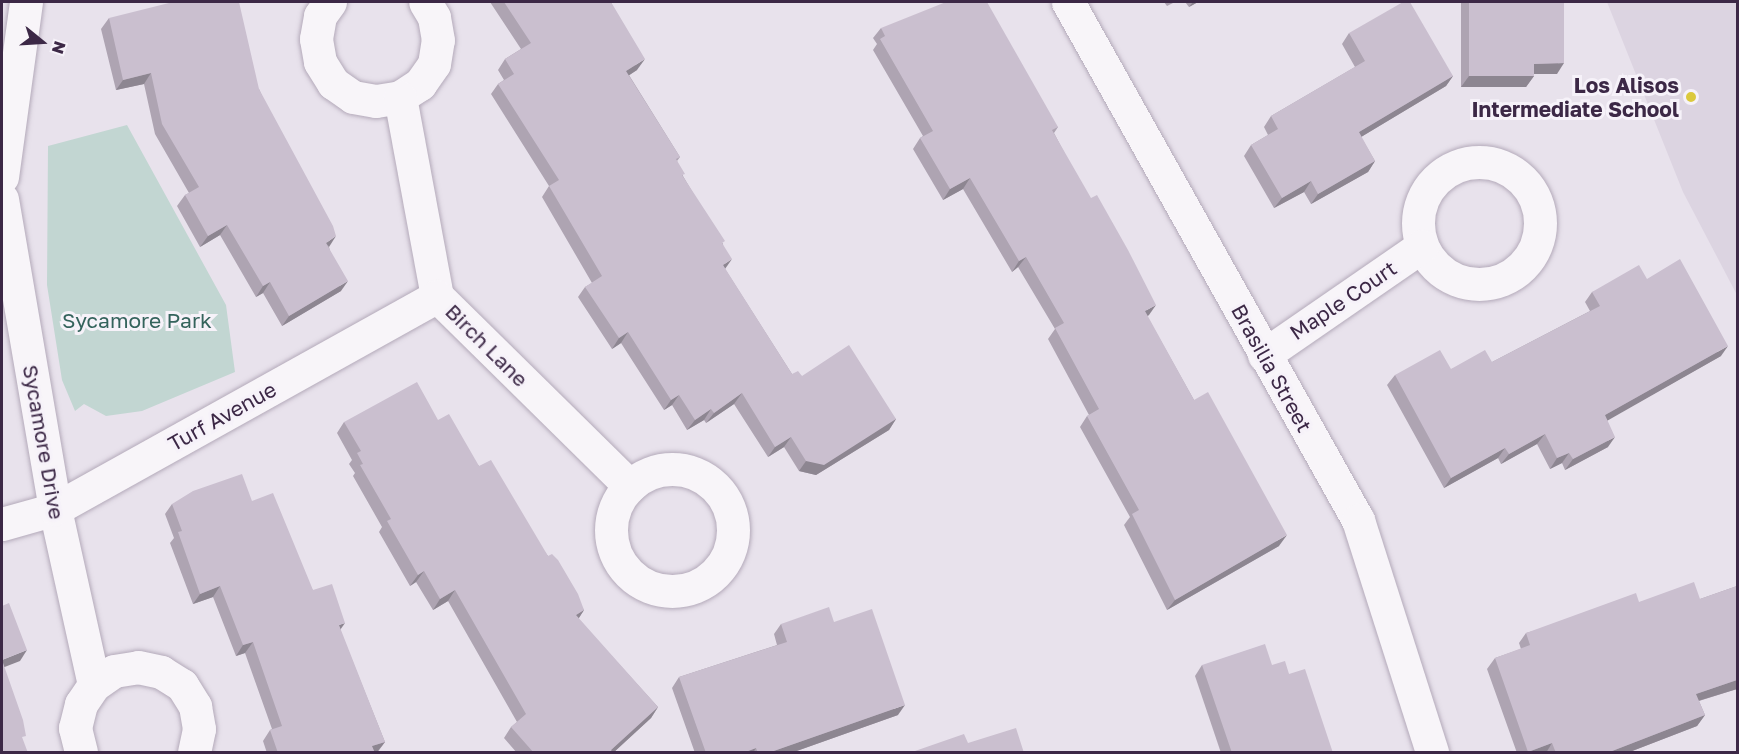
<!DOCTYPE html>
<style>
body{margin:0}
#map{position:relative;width:1739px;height:754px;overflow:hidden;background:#e8e2ec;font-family:"Golos Text",sans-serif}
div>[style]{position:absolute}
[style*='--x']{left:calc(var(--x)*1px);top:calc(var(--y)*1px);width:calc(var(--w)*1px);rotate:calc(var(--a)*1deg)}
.built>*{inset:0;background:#dcd4e1}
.green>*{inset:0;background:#c2d6d2}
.roads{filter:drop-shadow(0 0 2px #b4aaba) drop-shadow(0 0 2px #b4aaba)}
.street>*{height:33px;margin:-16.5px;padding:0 16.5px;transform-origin:16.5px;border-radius:16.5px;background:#f8f5f9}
.street>.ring{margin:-16.5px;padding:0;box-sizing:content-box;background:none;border:33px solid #f8f5f9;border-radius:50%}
.wall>*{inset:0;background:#aea4b2}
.shaded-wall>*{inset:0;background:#8d8691}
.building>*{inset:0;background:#cabfcf}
.dots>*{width:16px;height:16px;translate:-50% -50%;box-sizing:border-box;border:3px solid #f6f2f9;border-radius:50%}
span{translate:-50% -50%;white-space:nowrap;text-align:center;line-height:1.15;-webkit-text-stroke:6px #f6f2f9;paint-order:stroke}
.poi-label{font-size:21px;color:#3c2846;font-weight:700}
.right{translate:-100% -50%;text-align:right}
.street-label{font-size:21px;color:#3c2846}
.park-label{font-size:21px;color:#34635c}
.frame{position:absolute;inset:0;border:3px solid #3c2846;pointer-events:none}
.north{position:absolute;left:12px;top:12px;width:60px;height:60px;-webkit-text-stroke:4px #f6f2f9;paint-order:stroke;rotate:108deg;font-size:16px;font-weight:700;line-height:24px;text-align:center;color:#3c2846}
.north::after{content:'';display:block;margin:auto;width:21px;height:27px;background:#3c2846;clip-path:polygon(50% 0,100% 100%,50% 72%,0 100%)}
</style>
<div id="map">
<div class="built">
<div style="clip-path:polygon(1607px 2px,1737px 2px,1737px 295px,1683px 192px)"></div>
</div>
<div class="green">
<div style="clip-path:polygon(127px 125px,226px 305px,235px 372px,142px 411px,106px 416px,84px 404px,75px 411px,62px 380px,47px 285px,48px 146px)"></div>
</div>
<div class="roads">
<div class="street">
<div style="--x:330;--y:2;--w:17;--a:126"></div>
<div style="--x:320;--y:16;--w:23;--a:100"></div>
<div style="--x:316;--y:39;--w:23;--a:80"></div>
<div style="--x:320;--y:62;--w:25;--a:58"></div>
<div style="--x:333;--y:83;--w:24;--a:35"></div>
<div style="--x:353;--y:97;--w:23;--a:10"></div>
<div style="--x:376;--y:101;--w:24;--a:-9"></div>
<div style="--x:400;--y:97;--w:24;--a:-33"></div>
<div style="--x:420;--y:84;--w:24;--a:-55"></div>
<div style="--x:434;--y:64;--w:24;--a:-81"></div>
<div style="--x:438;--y:40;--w:23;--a:-100"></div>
<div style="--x:434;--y:17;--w:17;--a:-121"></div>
<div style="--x:1068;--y:2;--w:594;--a:60.76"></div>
<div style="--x:1358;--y:520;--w:244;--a:72.3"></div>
<div style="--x:400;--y:97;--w:202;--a:79.5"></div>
<div style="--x:437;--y:296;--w:271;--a:44.6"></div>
<div class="ring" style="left:1418px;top:162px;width:89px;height:89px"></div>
<div style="--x:2;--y:177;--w:177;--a:-82.2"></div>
<div style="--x:2;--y:199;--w:314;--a:80.3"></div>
<div style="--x:55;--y:509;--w:180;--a:77.5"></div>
<div style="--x:1264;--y:355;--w:192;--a:-34.6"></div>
<div class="ring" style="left:611px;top:469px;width:89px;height:89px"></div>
<div style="--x:2;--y:524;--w:55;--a:-15.8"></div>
<div style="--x:55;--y:509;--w:437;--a:-29.1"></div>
<div style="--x:81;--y:752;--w:25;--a:-104"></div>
<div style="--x:75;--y:728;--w:25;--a:-76"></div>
<div style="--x:81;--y:704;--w:23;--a:-56"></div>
<div style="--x:94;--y:685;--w:24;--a:-35"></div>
<div style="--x:114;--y:671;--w:24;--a:-9"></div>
<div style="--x:138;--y:667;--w:24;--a:12"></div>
<div style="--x:161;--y:672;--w:25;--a:32"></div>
<div style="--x:182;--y:685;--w:25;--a:58"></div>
<div style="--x:195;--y:706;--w:23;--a:80"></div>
<div style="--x:199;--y:729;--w:24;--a:102"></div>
</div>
</div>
<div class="wall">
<div style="clip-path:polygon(490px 2px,611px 2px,637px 70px,629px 75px,680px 157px,677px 161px,683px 176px,723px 244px,725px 269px,792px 374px,802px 376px,896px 419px,889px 430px,816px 475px,799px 471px,784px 447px,768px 457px,734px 404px,706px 423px,704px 420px,687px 430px,672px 405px,664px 410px,621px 343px,612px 349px,578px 297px,585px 287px,592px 283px,542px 197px,549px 186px,491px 94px,498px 84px,504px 80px,498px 70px,505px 59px,521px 49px)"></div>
<div style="clip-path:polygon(1164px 2px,1175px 2px,1167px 6px)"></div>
<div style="clip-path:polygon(1185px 2px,1198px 2px,1189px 7px)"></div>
<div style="clip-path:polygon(1461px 2px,1564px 2px,1557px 74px,1534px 74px,1534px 76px,1526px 87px,1461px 87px)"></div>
<div style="clip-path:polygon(109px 18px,259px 89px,329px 247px,341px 291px,282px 326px,263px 293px,256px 297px,220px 235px,200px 247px,177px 206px,185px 195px,189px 193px,155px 134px,144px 84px,116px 90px,101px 29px)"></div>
<div style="clip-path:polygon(881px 28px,1058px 127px,1054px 133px,1149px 315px,1147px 316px,1194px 400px,1279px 546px,1167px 610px,1124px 525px,1130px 517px,1080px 427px,1087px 416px,1089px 415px,1048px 339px,1055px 329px,1018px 267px,1012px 272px,963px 189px,943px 200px,913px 149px,920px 138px,923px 136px,873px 50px,877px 44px,873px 38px)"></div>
<div style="clip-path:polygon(1349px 33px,1453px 76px,1446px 86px,1361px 137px,1375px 161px,1368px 172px,1311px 204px,1304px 192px,1274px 208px,1244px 156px,1251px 145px,1268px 135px,1264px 127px,1271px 116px,1355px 67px,1342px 44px)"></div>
<div style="clip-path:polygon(1647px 279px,1721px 356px,1607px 420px,1608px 447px,1565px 470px,1562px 463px,1550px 469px,1537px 444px,1501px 464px,1498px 458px,1444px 488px,1387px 385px,1395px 375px,1451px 369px,1492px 362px,1590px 311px,1585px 302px,1592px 292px)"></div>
<div style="clip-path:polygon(438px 420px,479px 466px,548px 556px,584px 610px,578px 619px,658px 707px,651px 718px,613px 753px,517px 753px,504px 738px,511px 727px,517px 722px,448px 601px,433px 610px,416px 582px,410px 586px,379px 532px,382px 527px,353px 476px,355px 473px,349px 464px,352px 460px,337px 433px,344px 422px)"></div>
<div style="clip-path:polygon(252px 501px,340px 630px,385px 742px,377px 753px,267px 753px,263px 741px,270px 730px,272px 729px,245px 653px,236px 656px,213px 597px,193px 604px,170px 543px,174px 538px,165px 514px,172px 504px)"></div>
<div style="clip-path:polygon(1737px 586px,1737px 689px,1699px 701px,1705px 715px,1697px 726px,1627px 753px,1517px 753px,1487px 669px,1495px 658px,1521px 649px,1519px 643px,1526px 633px,1639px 602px,1700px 599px)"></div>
<div style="clip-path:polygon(834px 622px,898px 715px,791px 753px,695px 753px,672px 688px,679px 677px,777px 645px,774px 634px,781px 624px)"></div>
<div style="clip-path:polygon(1202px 665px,1272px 665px,1289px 674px,1333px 753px,1221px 753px,1195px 676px)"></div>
</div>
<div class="shaded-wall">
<div style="clip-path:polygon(1193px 2px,1198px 2px,1189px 7px)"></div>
<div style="clip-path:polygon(645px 59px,637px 70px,619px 82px,626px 71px)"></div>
<div style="clip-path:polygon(1564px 63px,1557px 74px,1526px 74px,1534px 64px)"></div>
<div style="clip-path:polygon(151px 73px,144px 84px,116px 90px,123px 80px)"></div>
<div style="clip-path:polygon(1453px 76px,1446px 86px,1351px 143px,1359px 132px)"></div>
<div style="clip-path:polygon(1469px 76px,1534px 76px,1526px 87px,1461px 87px)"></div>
<div style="clip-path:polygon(1375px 161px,1368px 172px,1311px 204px,1318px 194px)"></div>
<div style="clip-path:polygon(970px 178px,963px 189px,943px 200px,950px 189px)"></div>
<div style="clip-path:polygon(1311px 181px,1304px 192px,1274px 208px,1282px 198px)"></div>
<div style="clip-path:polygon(227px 225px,220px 235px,200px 247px,208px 236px)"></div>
<div style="clip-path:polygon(336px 236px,329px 247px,326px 243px)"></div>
<div style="clip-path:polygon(1026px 257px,1018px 267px,1012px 272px,1019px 261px)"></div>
<div style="clip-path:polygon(732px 259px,725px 269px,723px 265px)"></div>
<div style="clip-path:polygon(348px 281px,341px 291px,282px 326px,289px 316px)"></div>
<div style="clip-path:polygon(270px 282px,263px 293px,256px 297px,263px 286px)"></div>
<div style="clip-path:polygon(1156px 305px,1149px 315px,1137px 322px,1145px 311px)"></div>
<div style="clip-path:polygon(628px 332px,621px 343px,612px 349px,619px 338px)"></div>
<div style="clip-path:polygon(1728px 346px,1721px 356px,1598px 426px,1605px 415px)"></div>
<div style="clip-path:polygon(742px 393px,734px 404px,706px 423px,714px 413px)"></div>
<div style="clip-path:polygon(679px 395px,672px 405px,664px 410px,671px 400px)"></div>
<div style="clip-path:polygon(711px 409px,704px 420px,687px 430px,695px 420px)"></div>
<div style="clip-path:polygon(896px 419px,889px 430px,816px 475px,799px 471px,806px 461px)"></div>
<div style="clip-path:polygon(1545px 434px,1537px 444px,1501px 464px,1509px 454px)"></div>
<div style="clip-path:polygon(791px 437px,784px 447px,768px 457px,775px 447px)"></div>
<div style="clip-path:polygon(1615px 437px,1608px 447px,1565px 470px,1573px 459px)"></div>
<div style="clip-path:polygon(1505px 448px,1498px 458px,1444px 488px,1451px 478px)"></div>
<div style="clip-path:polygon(1569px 453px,1562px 463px,1550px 469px,1557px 458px)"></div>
<div style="clip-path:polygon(1287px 535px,1279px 546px,1167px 610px,1175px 600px)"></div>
<div style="clip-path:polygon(424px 571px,416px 582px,410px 586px,418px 575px)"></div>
<div style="clip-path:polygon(220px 586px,213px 597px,193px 604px,200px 594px)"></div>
<div style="clip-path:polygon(455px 590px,448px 601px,433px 610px,440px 599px)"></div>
<div style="clip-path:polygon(584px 610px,577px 621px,576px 615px)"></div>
<div style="clip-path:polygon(345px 623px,338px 633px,339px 625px)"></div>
<div style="clip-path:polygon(253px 642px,245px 653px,236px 656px,243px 645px)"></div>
<div style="clip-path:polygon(27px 650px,20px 661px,2px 668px,2px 660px)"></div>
<div style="clip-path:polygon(1737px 680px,1737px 689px,1688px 704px,1696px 694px)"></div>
<div style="clip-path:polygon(905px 705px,898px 715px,791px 753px,768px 753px)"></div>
<div style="clip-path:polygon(658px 707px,651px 718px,613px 753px,611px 750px)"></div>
<div style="clip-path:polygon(1705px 715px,1697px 726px,1627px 753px,1607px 753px)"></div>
<div style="clip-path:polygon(385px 742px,377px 752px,367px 753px,372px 746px)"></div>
<div style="clip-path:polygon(1552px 743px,1546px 753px,1527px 753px,1528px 752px)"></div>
<div style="clip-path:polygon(756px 748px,753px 753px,743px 753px)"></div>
</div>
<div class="building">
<div style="clip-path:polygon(173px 2px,239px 2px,259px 89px,333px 226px,336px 236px,326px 243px,348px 281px,289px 316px,270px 282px,263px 286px,227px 225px,208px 236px,185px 195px,199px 187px,162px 124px,151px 73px,123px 80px,109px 18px)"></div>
<div style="clip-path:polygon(504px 2px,611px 2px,645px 59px,626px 71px,680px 157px,676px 159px,685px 174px,682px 175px,725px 241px,722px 243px,732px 259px,723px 265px,792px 374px,798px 371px,802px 376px,849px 345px,896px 419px,824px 465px,806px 461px,791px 437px,775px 447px,742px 393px,714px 413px,711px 409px,695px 420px,679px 395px,671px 400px,628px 332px,619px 338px,585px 287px,602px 276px,549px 186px,559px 180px,498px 84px,514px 74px,505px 59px,531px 43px)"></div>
<div style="clip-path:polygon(946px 2px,987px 2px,1058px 127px,1052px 130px,1091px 198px,1097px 195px,1128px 250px,1156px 305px,1145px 311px,1194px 400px,1208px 392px,1287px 535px,1175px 600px,1132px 514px,1139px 510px,1087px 416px,1099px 409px,1055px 328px,1064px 323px,1026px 257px,1019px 261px,970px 178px,950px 189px,920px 138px,933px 131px,880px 39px,885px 36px,881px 28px)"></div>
<div style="clip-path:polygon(1403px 2px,1410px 2px,1453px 76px,1359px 132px,1375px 161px,1318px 194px,1311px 181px,1282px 198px,1251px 145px,1278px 129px,1271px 116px,1365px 61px,1349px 33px)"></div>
<div style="clip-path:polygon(1469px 2px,1564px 2px,1564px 63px,1534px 64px,1534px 76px,1469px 76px)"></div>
<div style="clip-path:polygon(1680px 259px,1728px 346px,1605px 415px,1615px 437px,1573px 459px,1569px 453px,1557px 458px,1545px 434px,1509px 454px,1505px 448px,1451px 478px,1395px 375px,1440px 350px,1451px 369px,1485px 350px,1492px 362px,1600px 306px,1592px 292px,1639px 265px,1647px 279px)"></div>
<div style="clip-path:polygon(417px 382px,438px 420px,449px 414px,479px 466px,491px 460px,548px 556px,552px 554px,558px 560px,578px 594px,584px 610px,576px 615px,658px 707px,611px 750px,612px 753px,534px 753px,511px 727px,526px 714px,455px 590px,440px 599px,424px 571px,418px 575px,387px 521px,391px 519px,360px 465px,363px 464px,357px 453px,361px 451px,344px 422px)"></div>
<div style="clip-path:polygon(242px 474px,252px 501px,273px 493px,313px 590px,332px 584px,345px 623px,339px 625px,385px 742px,372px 746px,375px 753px,278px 753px,270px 730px,282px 726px,253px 642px,243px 645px,220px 586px,200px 594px,178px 532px,182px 531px,172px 504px,193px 491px)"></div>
<div style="clip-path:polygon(1694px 582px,1700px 599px,1737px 586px,1737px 680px,1696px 694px,1705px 715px,1607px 753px,1556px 753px,1552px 743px,1528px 752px,1495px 658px,1530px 645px,1526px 633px,1636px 593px,1639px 602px)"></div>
<div style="clip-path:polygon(9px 603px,27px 650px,2px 660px,23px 720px,26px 736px,22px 737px,28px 753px,2px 753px,2px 606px)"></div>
<div style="clip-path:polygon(829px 607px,834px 622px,872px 609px,905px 705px,768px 753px,758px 753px,756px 748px,743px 753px,706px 753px,679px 677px,787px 642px,781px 624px)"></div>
<div style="clip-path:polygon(1265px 644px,1272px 665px,1285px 661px,1289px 674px,1305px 669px,1333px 753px,1232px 753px,1202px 665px)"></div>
<div style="clip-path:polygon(1016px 728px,1024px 753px,915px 753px,915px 751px,964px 734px,968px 743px)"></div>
</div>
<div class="dots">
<div style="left:1691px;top:97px;background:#dbc93d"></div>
</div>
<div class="poi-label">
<span class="right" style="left:1679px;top:97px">Los Alisos<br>Intermediate School</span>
</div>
<div class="street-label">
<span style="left:1343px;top:300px;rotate:-34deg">Maple Court</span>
<span style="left:487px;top:345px;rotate:45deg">Birch Lane</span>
<span style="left:1272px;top:368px;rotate:61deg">Brasilia Street</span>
<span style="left:222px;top:416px;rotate:-29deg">Turf Avenue</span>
<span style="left:44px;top:442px;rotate:80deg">Sycamore Drive</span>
</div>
<div class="park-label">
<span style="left:137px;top:320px">Sycamore Park</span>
</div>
<div class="frame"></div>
<div class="north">N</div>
</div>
